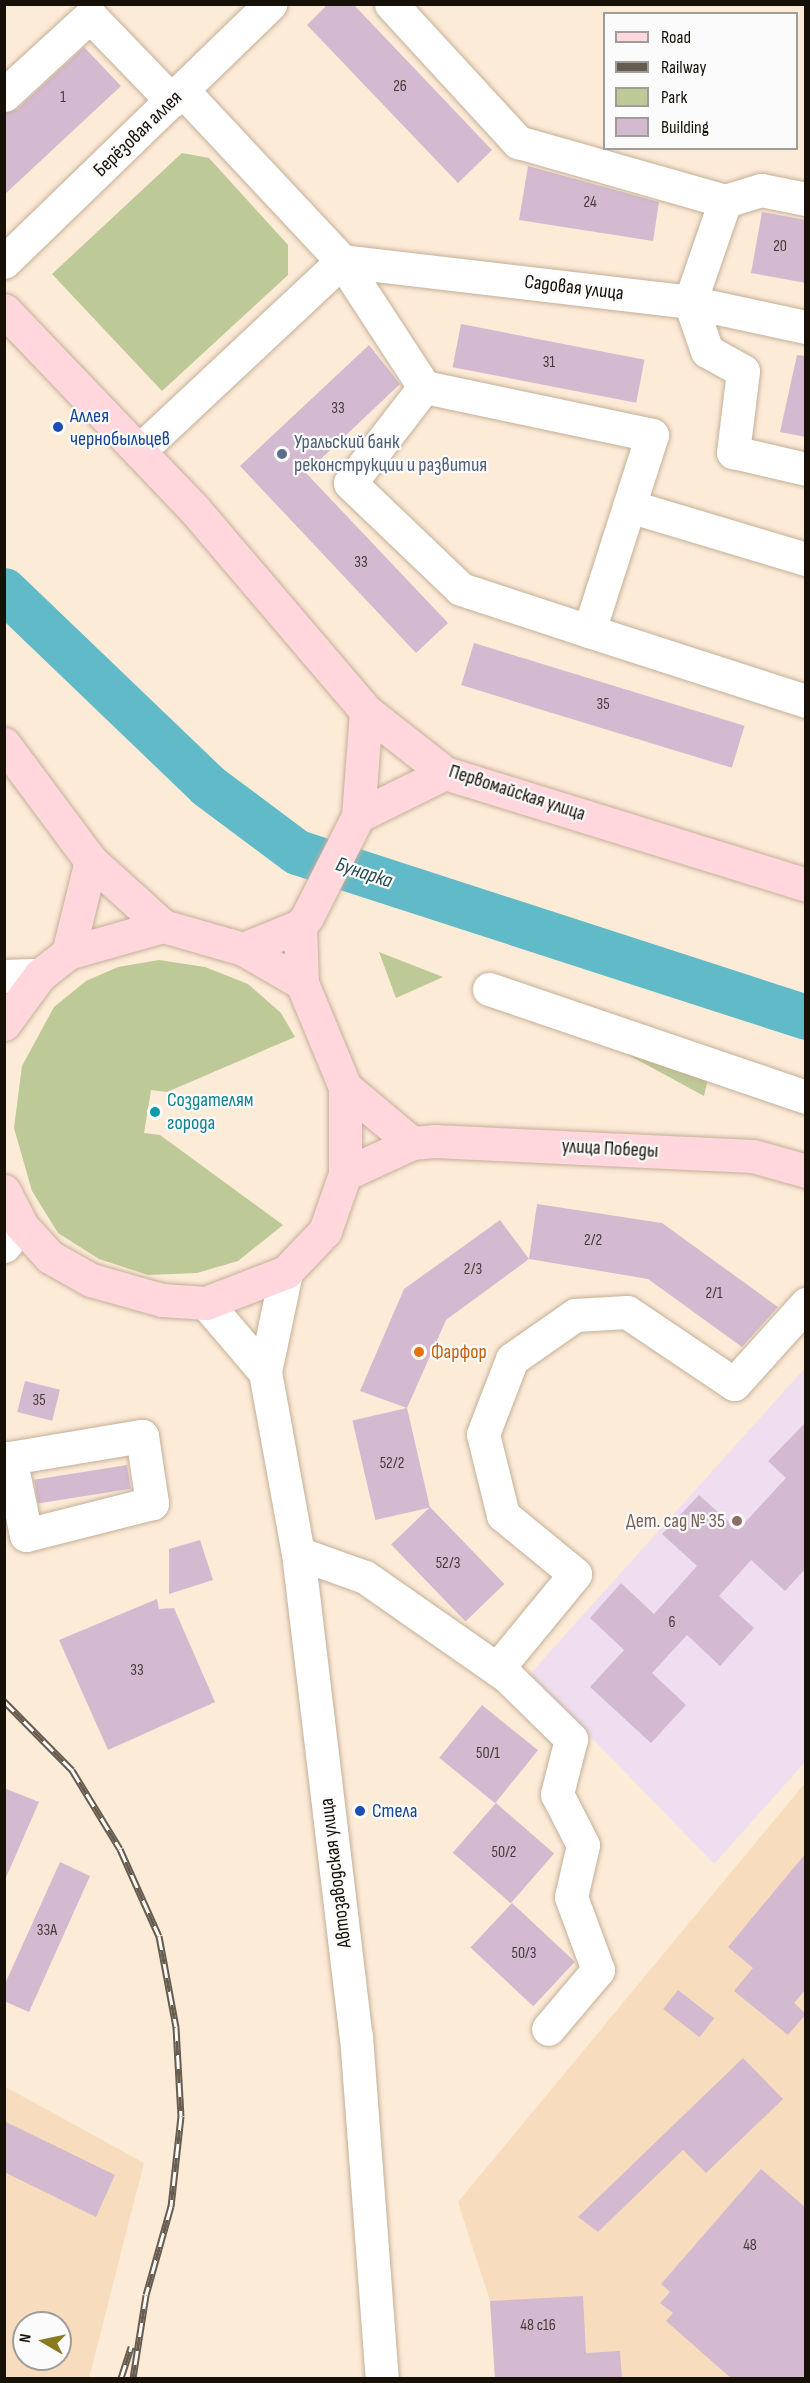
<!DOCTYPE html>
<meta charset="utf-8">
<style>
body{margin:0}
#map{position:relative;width:810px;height:2383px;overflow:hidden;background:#fcebd7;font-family:"Sofia Sans Condensed",sans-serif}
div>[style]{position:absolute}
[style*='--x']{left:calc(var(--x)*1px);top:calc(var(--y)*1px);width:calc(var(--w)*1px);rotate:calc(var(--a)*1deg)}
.built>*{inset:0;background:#f7ddbe}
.education>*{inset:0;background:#efdeef}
.green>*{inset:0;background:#bdc996}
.river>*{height:45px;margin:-22.5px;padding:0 22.5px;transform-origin:22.5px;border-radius:22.5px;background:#60bac8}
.building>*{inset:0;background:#d3bad0;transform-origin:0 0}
.roads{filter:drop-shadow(0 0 2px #c4af98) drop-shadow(0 0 2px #c4af98)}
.minor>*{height:33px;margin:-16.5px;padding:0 16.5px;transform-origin:16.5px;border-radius:16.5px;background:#fff}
.major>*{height:33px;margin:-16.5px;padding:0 16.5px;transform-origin:16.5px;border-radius:16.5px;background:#ffd7dc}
.rail>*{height:7px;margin-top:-3.5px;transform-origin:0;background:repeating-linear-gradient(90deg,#fbfbfb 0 14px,#665c4f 0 28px);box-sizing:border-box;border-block:2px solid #665c4f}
.dots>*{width:16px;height:16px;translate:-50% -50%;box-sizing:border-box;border:3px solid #fbfbfb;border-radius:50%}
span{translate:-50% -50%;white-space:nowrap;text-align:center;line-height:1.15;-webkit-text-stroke:4.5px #fbfbfb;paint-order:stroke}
.number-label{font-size:16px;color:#463a39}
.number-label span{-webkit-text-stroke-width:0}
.street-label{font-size:20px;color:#171007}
.transit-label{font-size:20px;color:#164399}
.left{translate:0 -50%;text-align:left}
.service-label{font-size:20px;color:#4e5e75}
.culture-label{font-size:20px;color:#0d838f}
.food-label{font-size:20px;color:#c56008}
.education-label{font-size:20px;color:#785e54}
.right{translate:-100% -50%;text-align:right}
.water-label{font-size:21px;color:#234c53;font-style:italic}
.frame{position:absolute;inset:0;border:6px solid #171007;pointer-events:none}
.legend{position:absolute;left:603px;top:12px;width:195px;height:138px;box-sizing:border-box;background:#fbfbfb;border:2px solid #a09d99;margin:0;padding:8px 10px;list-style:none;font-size:18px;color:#171007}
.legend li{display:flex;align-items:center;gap:12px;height:30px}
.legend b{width:30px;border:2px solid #a09d99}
.north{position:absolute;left:12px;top:2311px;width:60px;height:60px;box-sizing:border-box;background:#fbfbfb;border:2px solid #a09d99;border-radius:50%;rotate:279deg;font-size:16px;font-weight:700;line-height:24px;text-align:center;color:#171007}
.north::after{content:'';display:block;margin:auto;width:21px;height:27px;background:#8a7a20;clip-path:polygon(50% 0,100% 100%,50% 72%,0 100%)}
</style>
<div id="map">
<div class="built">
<div style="clip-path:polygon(805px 1783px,805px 2378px,495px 2378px,490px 2301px,458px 2202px)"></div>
<div style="clip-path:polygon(evenodd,4px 2086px,144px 2163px,89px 2378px,5px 2378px,4px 2086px,24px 2323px,60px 2323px,60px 2359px,24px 2359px,24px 2323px)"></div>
</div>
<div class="education">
<div style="clip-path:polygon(805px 1368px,805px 1762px,714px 1864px,530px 1674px)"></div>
</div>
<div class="green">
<div style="clip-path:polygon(182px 153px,209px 158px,288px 245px,288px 275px,162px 391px,52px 274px)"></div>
<div style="clip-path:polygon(379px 952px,443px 977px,396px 998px)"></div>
<div style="clip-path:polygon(159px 960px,205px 967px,248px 984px,281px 1013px,295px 1037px,167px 1092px,151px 1090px,144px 1133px,160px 1135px,283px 1225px,238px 1261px,197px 1273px,148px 1275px,99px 1259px,58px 1233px,32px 1191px,14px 1128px,22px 1066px,54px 1007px,86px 981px,118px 967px)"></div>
<div style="clip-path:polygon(588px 1033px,710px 1070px,704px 1096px)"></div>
</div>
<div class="river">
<div style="--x:4;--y:590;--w:281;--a:43.8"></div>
<div style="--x:207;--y:785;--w:112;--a:36.7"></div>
<div style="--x:297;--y:852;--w:535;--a:17.96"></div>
</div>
<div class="building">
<div style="clip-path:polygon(328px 4px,353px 4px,492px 150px,458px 183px,307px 25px)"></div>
<div style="clip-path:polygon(84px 47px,121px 86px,4px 195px,4px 113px,17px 109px)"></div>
<div style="clip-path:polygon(528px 166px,659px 202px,653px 241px,519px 220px)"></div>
<div style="clip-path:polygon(762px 212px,806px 220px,806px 283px,751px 273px)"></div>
<div style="left:461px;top:324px;width:187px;height:44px;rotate:11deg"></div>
<div style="clip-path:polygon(369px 345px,400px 384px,306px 473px,448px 623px,416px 653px,240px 466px)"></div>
<div style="clip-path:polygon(797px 355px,806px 356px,806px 437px,780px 432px)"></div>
<div style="left:474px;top:643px;width:283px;height:44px;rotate:17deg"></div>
<div style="clip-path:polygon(537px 1204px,662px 1223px,778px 1307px,742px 1347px,648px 1279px,529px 1259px)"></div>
<div style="clip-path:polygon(500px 1220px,529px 1259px,446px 1320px,407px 1408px,360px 1391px,404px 1289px)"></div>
<div style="left:25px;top:1381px;width:36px;height:32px;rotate:14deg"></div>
<div style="left:407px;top:1408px;width:102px;height:56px;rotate:77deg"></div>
<div style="clip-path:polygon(806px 1422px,806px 1568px,785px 1591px,751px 1560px,719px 1596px,754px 1628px,720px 1666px,687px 1635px,652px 1673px,686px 1705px,651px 1743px,590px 1687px,624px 1650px,590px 1618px,621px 1583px,654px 1614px,697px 1566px,662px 1534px,699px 1495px,738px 1530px,786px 1478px,768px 1461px)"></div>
<div style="left:127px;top:1465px;width:24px;height:94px;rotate:81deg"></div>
<div style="left:430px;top:1507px;width:107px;height:54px;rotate:46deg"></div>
<div style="clip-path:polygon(200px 1540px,213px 1580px,169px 1594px,169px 1549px)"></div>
<div style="clip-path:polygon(157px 1599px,159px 1609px,174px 1608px,215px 1702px,108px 1750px,59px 1640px)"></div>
<div style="left:482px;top:1705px;width:72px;height:68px;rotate:39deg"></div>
<div style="clip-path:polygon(4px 1788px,39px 1802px,4px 1882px)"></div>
<div style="left:496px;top:1803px;width:77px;height:66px;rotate:41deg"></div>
<div style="clip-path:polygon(806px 1853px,806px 1989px,794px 2003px,806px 2014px,788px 2035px,734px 1991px,753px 1968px,728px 1947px)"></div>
<div style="clip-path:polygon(60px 1862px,90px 1876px,29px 2012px,4px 2001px,4px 1986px)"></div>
<div style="left:512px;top:1903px;width:86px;height:61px;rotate:43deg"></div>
<div style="left:678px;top:1990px;width:46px;height:24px;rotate:38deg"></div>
<div style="clip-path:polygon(743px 2058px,783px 2099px,706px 2173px,683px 2150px,598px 2232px,578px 2217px)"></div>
<div style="clip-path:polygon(4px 2121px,115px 2175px,96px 2217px,4px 2172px)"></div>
<div style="clip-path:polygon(761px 2169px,806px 2208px,806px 2379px,732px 2379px,666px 2321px,673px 2313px,660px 2303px,670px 2292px,661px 2284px)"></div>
<div style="clip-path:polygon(583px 2296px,586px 2353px,620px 2351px,622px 2379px,495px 2379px,490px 2301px)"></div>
</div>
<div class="roads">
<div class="minor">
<div style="--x:391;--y:4;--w:188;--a:47.4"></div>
<div style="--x:518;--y:142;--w:215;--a:15.9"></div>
<div style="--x:183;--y:91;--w:233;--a:46.9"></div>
<div style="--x:342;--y:261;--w:150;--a:56.9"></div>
<div style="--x:4;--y:95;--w:117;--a:-42.6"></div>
<div style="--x:90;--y:16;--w:118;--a:46"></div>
<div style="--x:806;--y:199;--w:46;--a:-168.7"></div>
<div style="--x:761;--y:190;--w:38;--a:163"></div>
<div style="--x:725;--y:201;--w:107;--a:109.1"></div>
<div style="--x:690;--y:302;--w:52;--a:70.9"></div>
<div style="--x:707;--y:351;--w:41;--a:29.1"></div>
<div style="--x:743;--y:371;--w:82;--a:97"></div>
<div style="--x:733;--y:452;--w:75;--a:13.1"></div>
<div style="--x:342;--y:261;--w:350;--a:6.7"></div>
<div style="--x:690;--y:302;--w:119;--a:12.2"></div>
<div style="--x:4;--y:262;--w:371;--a:-44.1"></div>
<div style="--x:139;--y:451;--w:278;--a:-43.1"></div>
<div style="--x:629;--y:506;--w:185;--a:16.7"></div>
<div style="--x:589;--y:631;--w:206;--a:-72.2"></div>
<div style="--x:652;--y:435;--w:233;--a:-168.1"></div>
<div style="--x:424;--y:387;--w:121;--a:127.6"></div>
<div style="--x:350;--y:483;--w:153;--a:43.7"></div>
<div style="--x:461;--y:589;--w:135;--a:18.2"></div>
<div style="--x:589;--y:631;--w:228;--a:17.9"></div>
<div style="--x:4;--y:976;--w:36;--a:-2"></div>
<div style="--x:489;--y:989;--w:335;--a:18.8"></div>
<div style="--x:4;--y:1246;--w:27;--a:-51"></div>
<div style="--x:286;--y:1272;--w:102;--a:101.9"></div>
<div style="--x:265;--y:1372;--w:184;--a:79.7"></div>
<div style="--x:298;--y:1553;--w:486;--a:83.2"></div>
<div style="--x:356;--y:2036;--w:343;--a:85.7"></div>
<div style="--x:206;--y:1303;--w:91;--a:49.5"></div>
<div style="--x:4;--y:1459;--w:140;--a:-9.5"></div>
<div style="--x:142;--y:1436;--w:68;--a:81.5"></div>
<div style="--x:152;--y:1503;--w:130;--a:165.7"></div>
<div style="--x:26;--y:1535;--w:79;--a:-101.7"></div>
<div style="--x:298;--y:1553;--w:71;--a:19.7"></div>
<div style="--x:365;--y:1577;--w:173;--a:34.9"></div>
<div style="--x:507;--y:1676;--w:90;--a:44.5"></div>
<div style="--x:571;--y:1739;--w:57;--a:104.3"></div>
<div style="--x:557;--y:1794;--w:57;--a:63"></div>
<div style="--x:583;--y:1845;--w:53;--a:103"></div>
<div style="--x:571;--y:1897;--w:78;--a:69.7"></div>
<div style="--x:598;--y:1970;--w:77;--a:130.3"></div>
<div style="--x:497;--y:1669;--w:123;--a:-50.6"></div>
<div style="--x:575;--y:1574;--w:93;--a:-140.7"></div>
<div style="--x:503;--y:1515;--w:83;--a:-103.9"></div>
<div style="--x:483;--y:1434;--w:80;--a:-68.9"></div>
<div style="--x:512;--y:1359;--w:77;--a:-34.9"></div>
<div style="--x:575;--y:1315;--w:52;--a:-3.3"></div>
<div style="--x:627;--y:1312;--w:129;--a:33.9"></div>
<div style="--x:734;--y:1384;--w:108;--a:-48"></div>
</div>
<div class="major">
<div style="--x:4;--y:310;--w:277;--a:46.3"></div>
<div style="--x:195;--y:510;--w:264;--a:49.6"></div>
<div style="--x:366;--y:711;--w:100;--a:38.1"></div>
<div style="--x:445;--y:773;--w:378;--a:17.2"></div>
<div style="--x:4;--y:744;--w:146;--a:53.4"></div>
<div style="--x:91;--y:861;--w:97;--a:42.1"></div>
<div style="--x:358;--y:816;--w:97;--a:-26.3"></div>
<div style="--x:243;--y:949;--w:61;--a:-22"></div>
<div style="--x:300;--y:926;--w:11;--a:-52"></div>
<div style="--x:307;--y:917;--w:113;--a:-63.2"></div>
<div style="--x:358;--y:816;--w:105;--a:-85.6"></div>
<div style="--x:68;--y:953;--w:95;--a:-76"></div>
<div style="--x:4;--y:1024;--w:61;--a:-53.7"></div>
<div style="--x:40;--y:975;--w:36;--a:-38"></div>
<div style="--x:68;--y:953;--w:99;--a:-15.9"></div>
<div style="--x:163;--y:926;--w:83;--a:16"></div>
<div style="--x:243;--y:949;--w:68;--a:30"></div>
<div style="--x:345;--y:1087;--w:87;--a:39.9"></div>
<div style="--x:345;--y:1174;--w:74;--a:-24.8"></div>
<div style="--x:412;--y:1143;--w:22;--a:-5"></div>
<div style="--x:434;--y:1141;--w:319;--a:2.7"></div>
<div style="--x:753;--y:1156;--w:55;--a:15.8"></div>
<div style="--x:4;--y:1191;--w:38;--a:63"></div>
<div style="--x:21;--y:1225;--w:43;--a:47.8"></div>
<div style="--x:50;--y:1257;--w:47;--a:29.3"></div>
<div style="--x:91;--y:1280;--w:74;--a:15.7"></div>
<div style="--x:162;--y:1300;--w:44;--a:3.9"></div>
<div style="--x:206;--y:1303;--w:86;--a:-21.2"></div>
<div style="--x:286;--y:1272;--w:57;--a:-46.4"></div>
<div style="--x:325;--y:1231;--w:60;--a:-70.7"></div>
<div style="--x:345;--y:1174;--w:87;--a:-90"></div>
<div style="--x:345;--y:1087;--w:113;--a:-112.5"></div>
<div style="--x:302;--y:983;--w:57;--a:-92"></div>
</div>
</div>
<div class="rail">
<div style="--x:4;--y:1701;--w:97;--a:45.4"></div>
<div style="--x:72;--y:1770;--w:92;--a:58.7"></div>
<div style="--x:120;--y:1849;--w:95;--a:65.9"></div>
<div style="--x:159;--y:1936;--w:93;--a:79.4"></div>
<div style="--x:176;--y:2027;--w:89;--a:86.8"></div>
<div style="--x:181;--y:2116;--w:91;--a:96.3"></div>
<div style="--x:171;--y:2206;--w:92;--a:105.7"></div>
<div style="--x:146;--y:2295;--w:84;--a:98.9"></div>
<div style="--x:121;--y:2378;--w:33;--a:-72"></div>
</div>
<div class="dots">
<div style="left:58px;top:427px;background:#1a4fb4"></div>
<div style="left:282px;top:454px;background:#5c6f8a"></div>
<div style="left:155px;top:1112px;background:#0f9aa8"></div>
<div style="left:419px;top:1352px;background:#e8710a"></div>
<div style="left:737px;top:1521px;background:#8d6e63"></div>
<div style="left:360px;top:1811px;background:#1a4fb4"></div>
</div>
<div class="number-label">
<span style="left:400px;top:87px">26</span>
<span style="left:63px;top:98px">1</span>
<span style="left:590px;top:203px">24</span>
<span style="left:780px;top:247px">20</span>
<span style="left:549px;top:363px">31</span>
<span style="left:338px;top:409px">33</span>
<span style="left:361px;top:563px">33</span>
<span style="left:603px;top:705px">35</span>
<span style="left:593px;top:1241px">2/2</span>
<span style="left:473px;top:1270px">2/3</span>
<span style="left:714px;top:1294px">2/1</span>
<span style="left:39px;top:1401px">35</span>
<span style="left:392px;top:1464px">52/2</span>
<span style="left:448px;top:1564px">52/3</span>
<span style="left:672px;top:1623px">6</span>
<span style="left:137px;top:1671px">33</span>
<span style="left:488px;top:1754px">50/1</span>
<span style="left:504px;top:1853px">50/2</span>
<span style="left:47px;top:1931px">33А</span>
<span style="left:524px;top:1954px">50/3</span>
<span style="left:750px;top:2246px">48</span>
<span style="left:538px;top:2326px">48 с16</span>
</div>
<div class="street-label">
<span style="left:138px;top:134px;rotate:-44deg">Берёзовая аллея</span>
<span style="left:574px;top:288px;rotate:7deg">Садовая улица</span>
<span style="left:517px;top:793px;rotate:18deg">Первомайская улица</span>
<span style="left:610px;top:1149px;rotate:3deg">улица Победы</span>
<span style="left:336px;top:1873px;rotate:-97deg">Автозаводская улица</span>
</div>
<div class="transit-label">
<span class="left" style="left:70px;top:428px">Аллея<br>чернобыльцев</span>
<span class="left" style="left:372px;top:1811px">Стела</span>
</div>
<div class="service-label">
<span class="left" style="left:294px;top:454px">Уральский банк<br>реконструкции и развития</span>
</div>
<div class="culture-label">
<span class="left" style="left:167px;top:1112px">Создателям<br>города</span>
</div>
<div class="food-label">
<span class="left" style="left:431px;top:1352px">Фарфор</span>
</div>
<div class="education-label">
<span class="right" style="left:725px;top:1521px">Дет. сад № 35</span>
</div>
<div class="water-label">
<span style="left:364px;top:873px;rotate:18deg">Бунарка</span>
</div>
<div class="frame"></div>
<ul class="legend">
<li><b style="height:8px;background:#ffd7dc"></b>Road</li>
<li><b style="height:8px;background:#665c4f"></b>Railway</li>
<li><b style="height:16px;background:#bdc996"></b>Park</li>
<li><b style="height:16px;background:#d3bad0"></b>Building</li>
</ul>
<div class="north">N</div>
</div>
